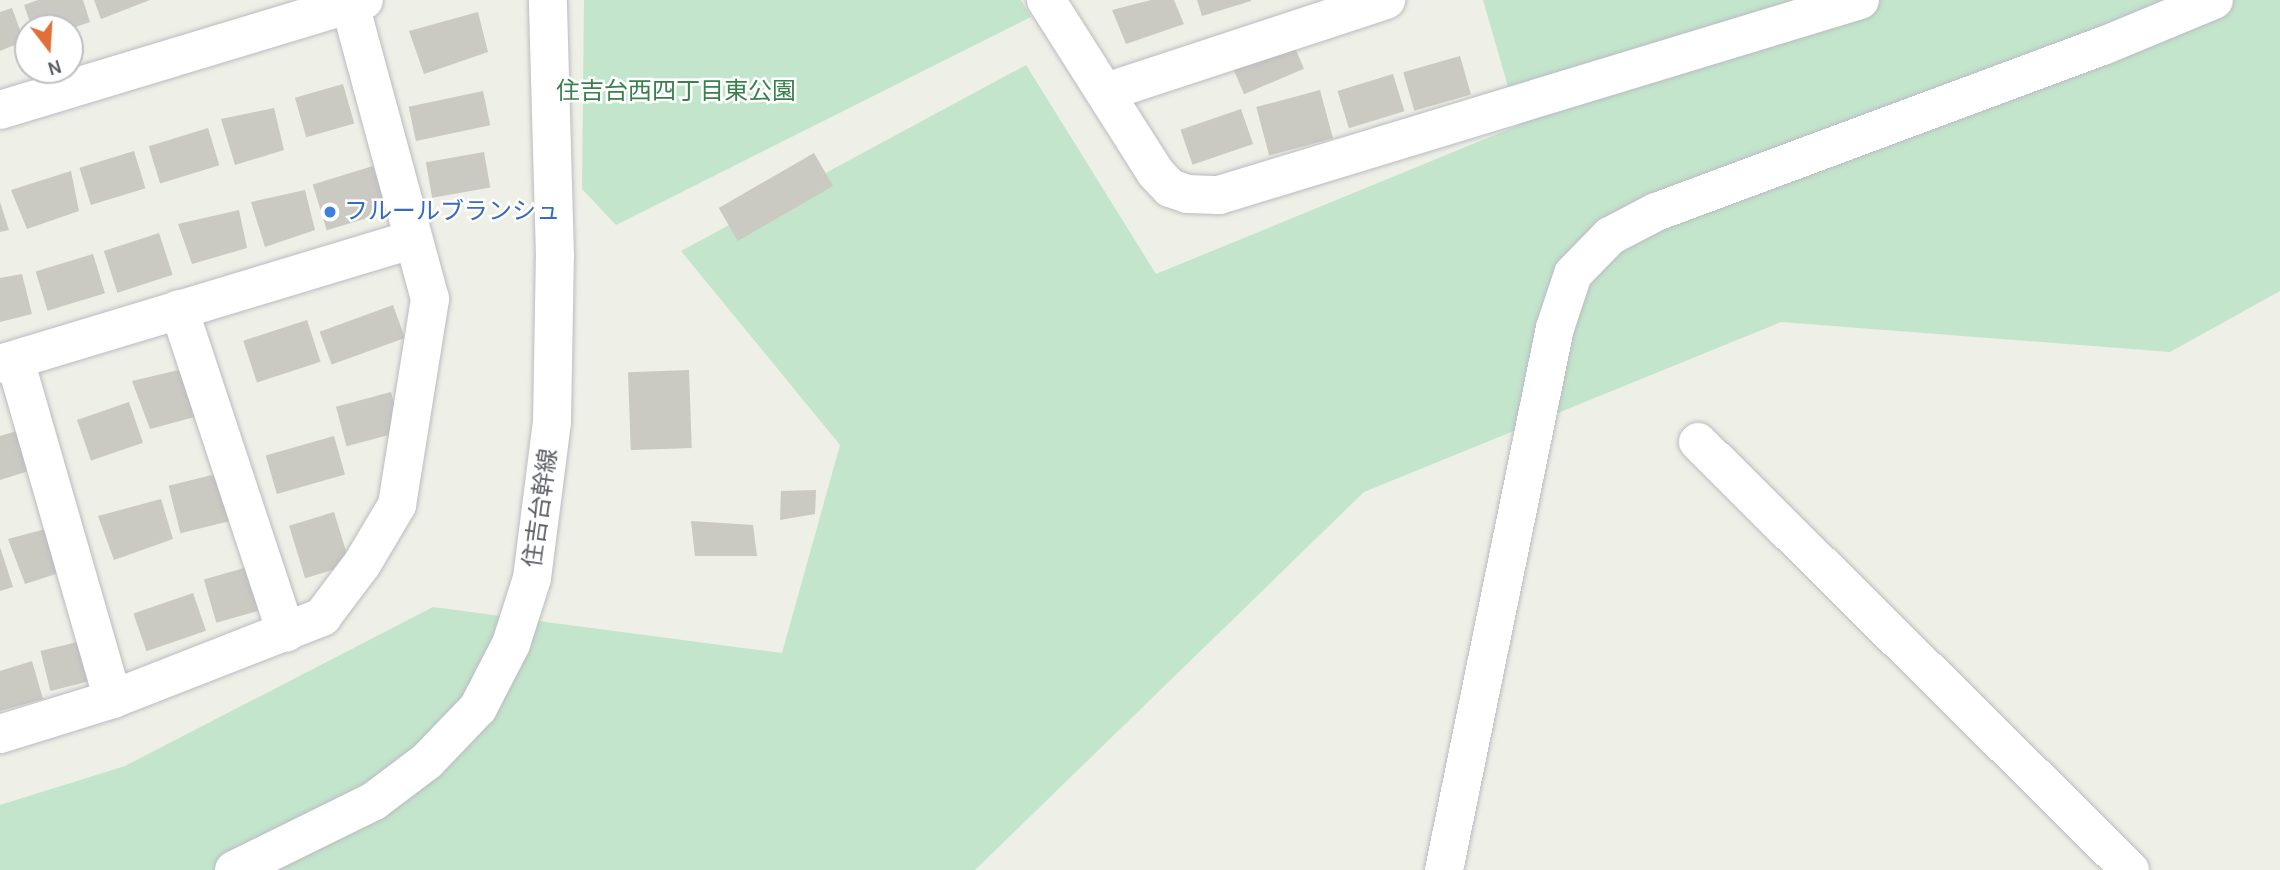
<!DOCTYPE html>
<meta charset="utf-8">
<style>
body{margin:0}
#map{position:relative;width:2280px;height:870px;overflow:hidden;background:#eeefe6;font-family:Karla,"Noto Sans JP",sans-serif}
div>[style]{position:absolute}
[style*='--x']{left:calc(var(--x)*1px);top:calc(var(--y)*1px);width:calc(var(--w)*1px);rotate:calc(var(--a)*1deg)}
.green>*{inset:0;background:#c3e5cc}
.building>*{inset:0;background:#cac9c2;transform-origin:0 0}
.roads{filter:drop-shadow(0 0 2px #babbc1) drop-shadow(0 0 2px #babbc1)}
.minor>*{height:38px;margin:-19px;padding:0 19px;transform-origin:19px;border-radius:19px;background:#fff}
.dots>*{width:19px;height:19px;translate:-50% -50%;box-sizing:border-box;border:4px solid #fff;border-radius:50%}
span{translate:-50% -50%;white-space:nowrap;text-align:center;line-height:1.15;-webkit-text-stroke:5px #fff;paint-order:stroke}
.park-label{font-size:24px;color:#39804e}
.shop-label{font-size:24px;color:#366cbe}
.left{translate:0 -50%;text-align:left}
.street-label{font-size:24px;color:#5d5f65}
.north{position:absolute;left:14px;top:14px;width:70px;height:70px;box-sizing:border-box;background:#fff;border:2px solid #bebfc1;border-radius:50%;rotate:163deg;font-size:19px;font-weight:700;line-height:28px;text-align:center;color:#5d5f65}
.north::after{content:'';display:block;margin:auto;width:24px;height:32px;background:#e0703a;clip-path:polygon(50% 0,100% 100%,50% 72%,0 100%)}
</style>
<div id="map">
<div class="green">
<div style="clip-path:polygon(584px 0,1021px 0,1031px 17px,616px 225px,582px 189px)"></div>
<div style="clip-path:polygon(1483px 0,2280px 0,2280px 291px,2170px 352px,1781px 322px,1364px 492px,975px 870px,0 870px,0 805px,125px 766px,433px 607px,782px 653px,840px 445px,681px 251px,1026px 65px,1156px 274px,1519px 125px)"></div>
</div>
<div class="building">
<div style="clip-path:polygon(38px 0,83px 0,90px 22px,70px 29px,32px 28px,24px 5px)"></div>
<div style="clip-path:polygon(94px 0,150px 0,101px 19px)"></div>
<div style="clip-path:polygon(1151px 0,1174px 0,1184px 24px,1126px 44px,1112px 10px)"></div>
<div style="clip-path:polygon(1197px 0,1251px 0,1251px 1px,1202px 16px)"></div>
<div style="clip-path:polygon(12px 8px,24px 41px,0 51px,0 12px)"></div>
<div style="clip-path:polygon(478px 12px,488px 52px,424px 74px,409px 31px)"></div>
<div style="left:1293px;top:43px;width:28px;height:65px;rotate:67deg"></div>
<div style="left:1460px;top:56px;width:40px;height:59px;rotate:74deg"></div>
<div style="left:1393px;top:74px;width:39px;height:58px;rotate:73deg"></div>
<div style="left:343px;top:84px;width:41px;height:50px;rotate:74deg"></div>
<div style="left:1320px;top:90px;width:50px;height:66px;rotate:75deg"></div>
<div style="left:483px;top:91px;width:35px;height:76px;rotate:78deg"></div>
<div style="clip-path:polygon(274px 108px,284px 150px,235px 165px,221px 119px)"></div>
<div style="left:1241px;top:109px;width:37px;height:64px;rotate:71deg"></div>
<div style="left:208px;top:128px;width:39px;height:62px;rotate:73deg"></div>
<div style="left:134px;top:151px;width:39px;height:57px;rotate:73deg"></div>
<div style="left:484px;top:152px;width:36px;height:59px;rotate:80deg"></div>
<div style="left:814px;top:153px;width:38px;height:110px;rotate:60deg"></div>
<div style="left:373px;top:166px;width:48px;height:63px;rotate:73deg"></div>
<div style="clip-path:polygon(71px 171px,79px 211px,27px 229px,11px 190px)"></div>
<div style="clip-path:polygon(305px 190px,315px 230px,265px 247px,251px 202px)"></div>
<div style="clip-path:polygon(0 202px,9px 230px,0 232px)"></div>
<div style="clip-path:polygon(239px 210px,247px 248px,192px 264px,178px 224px)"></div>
<div style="left:159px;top:233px;width:44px;height:58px;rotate:72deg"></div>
<div style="left:93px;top:254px;width:41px;height:60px;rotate:73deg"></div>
<div style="clip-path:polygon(22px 274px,32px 314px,0 322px,0 278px)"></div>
<div style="left:393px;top:305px;width:35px;height:78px;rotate:70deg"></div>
<div style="left:307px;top:320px;width:44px;height:67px;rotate:72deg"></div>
<div style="clip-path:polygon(187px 368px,202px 415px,150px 429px,132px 381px)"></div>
<div style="left:689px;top:370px;width:78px;height:61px;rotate:88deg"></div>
<div style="left:391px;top:392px;width:41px;height:57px;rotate:75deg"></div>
<div style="left:129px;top:402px;width:43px;height:55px;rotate:71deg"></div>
<div style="clip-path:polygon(20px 430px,35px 469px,0 480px,0 436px)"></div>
<div style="left:334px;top:436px;width:40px;height:71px;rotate:74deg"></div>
<div style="left:220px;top:473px;width:49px;height:53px;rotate:76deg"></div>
<div style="clip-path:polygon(816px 490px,815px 514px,780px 520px,781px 491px)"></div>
<div style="clip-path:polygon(161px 499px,173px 539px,114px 560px,98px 516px)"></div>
<div style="left:334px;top:512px;width:55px;height:47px;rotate:73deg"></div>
<div style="clip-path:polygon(691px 521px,753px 525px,757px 556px,695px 556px)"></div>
<div style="clip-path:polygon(53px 527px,65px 571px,25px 584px,8px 539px)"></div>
<div style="clip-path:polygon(0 547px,13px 587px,0 591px)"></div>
<div style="left:251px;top:566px;width:45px;height:49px;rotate:74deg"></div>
<div style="left:193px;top:593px;width:40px;height:63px;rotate:71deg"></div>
<div style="left:89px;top:639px;width:41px;height:50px;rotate:76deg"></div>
<div style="clip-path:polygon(32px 661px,43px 699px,0 711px,0 671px)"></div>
</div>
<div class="roads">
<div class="minor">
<div style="--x:1046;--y:0;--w:204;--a:57.6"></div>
<div style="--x:1155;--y:172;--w:22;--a:47"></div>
<div style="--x:1170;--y:188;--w:18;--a:19"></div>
<div style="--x:1187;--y:194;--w:32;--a:2"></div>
<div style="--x:1219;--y:195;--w:670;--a:-16.92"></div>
<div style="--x:1106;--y:92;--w:295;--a:-18.2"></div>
<div style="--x:0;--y:110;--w:380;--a:-16.8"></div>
<div style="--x:179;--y:309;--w:341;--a:71.7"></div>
<div style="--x:15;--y:360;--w:353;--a:73.9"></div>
<div style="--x:0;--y:364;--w:429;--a:-16.8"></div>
<div style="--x:1698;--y:442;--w:608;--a:44.73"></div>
<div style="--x:0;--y:734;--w:118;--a:-17.2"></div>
<div style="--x:113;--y:699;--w:225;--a:-21.4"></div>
<div style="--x:322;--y:617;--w:66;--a:-53"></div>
<div style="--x:362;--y:564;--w:69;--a:-59.3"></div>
<div style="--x:397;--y:505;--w:209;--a:-80.9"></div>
<div style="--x:430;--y:299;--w:310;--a:-105.2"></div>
<div style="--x:234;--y:870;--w:156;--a:-26.2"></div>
<div style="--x:374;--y:801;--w:66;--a:-37"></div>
<div style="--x:427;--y:761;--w:74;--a:-46.1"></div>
<div style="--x:478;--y:708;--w:72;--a:-62.7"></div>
<div style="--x:511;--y:644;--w:69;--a:-72.3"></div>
<div style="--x:532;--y:578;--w:157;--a:-82.7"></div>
<div style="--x:552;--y:422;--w:165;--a:-89"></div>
<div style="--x:555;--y:257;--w:257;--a:-91.6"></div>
<div style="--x:1444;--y:870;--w:553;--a:-78.43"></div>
<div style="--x:1555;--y:328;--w:57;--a:-71.6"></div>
<div style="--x:1573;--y:274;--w:53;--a:-45.8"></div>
<div style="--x:1610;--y:236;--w:52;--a:-27.6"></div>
<div style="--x:1656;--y:212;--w:477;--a:-20.4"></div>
<div style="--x:2103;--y:46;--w:120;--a:-22.5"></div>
</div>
</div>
<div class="dots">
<div style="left:330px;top:212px;background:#3f7fe0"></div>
</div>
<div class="park-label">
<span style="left:676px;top:92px">住吉台西四丁目東公園</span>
</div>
<div class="shop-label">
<span class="left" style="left:344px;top:212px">フルールブランシュ</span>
</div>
<div class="street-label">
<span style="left:541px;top:508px;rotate:-82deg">住吉台幹線</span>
</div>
<div class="north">N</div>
</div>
